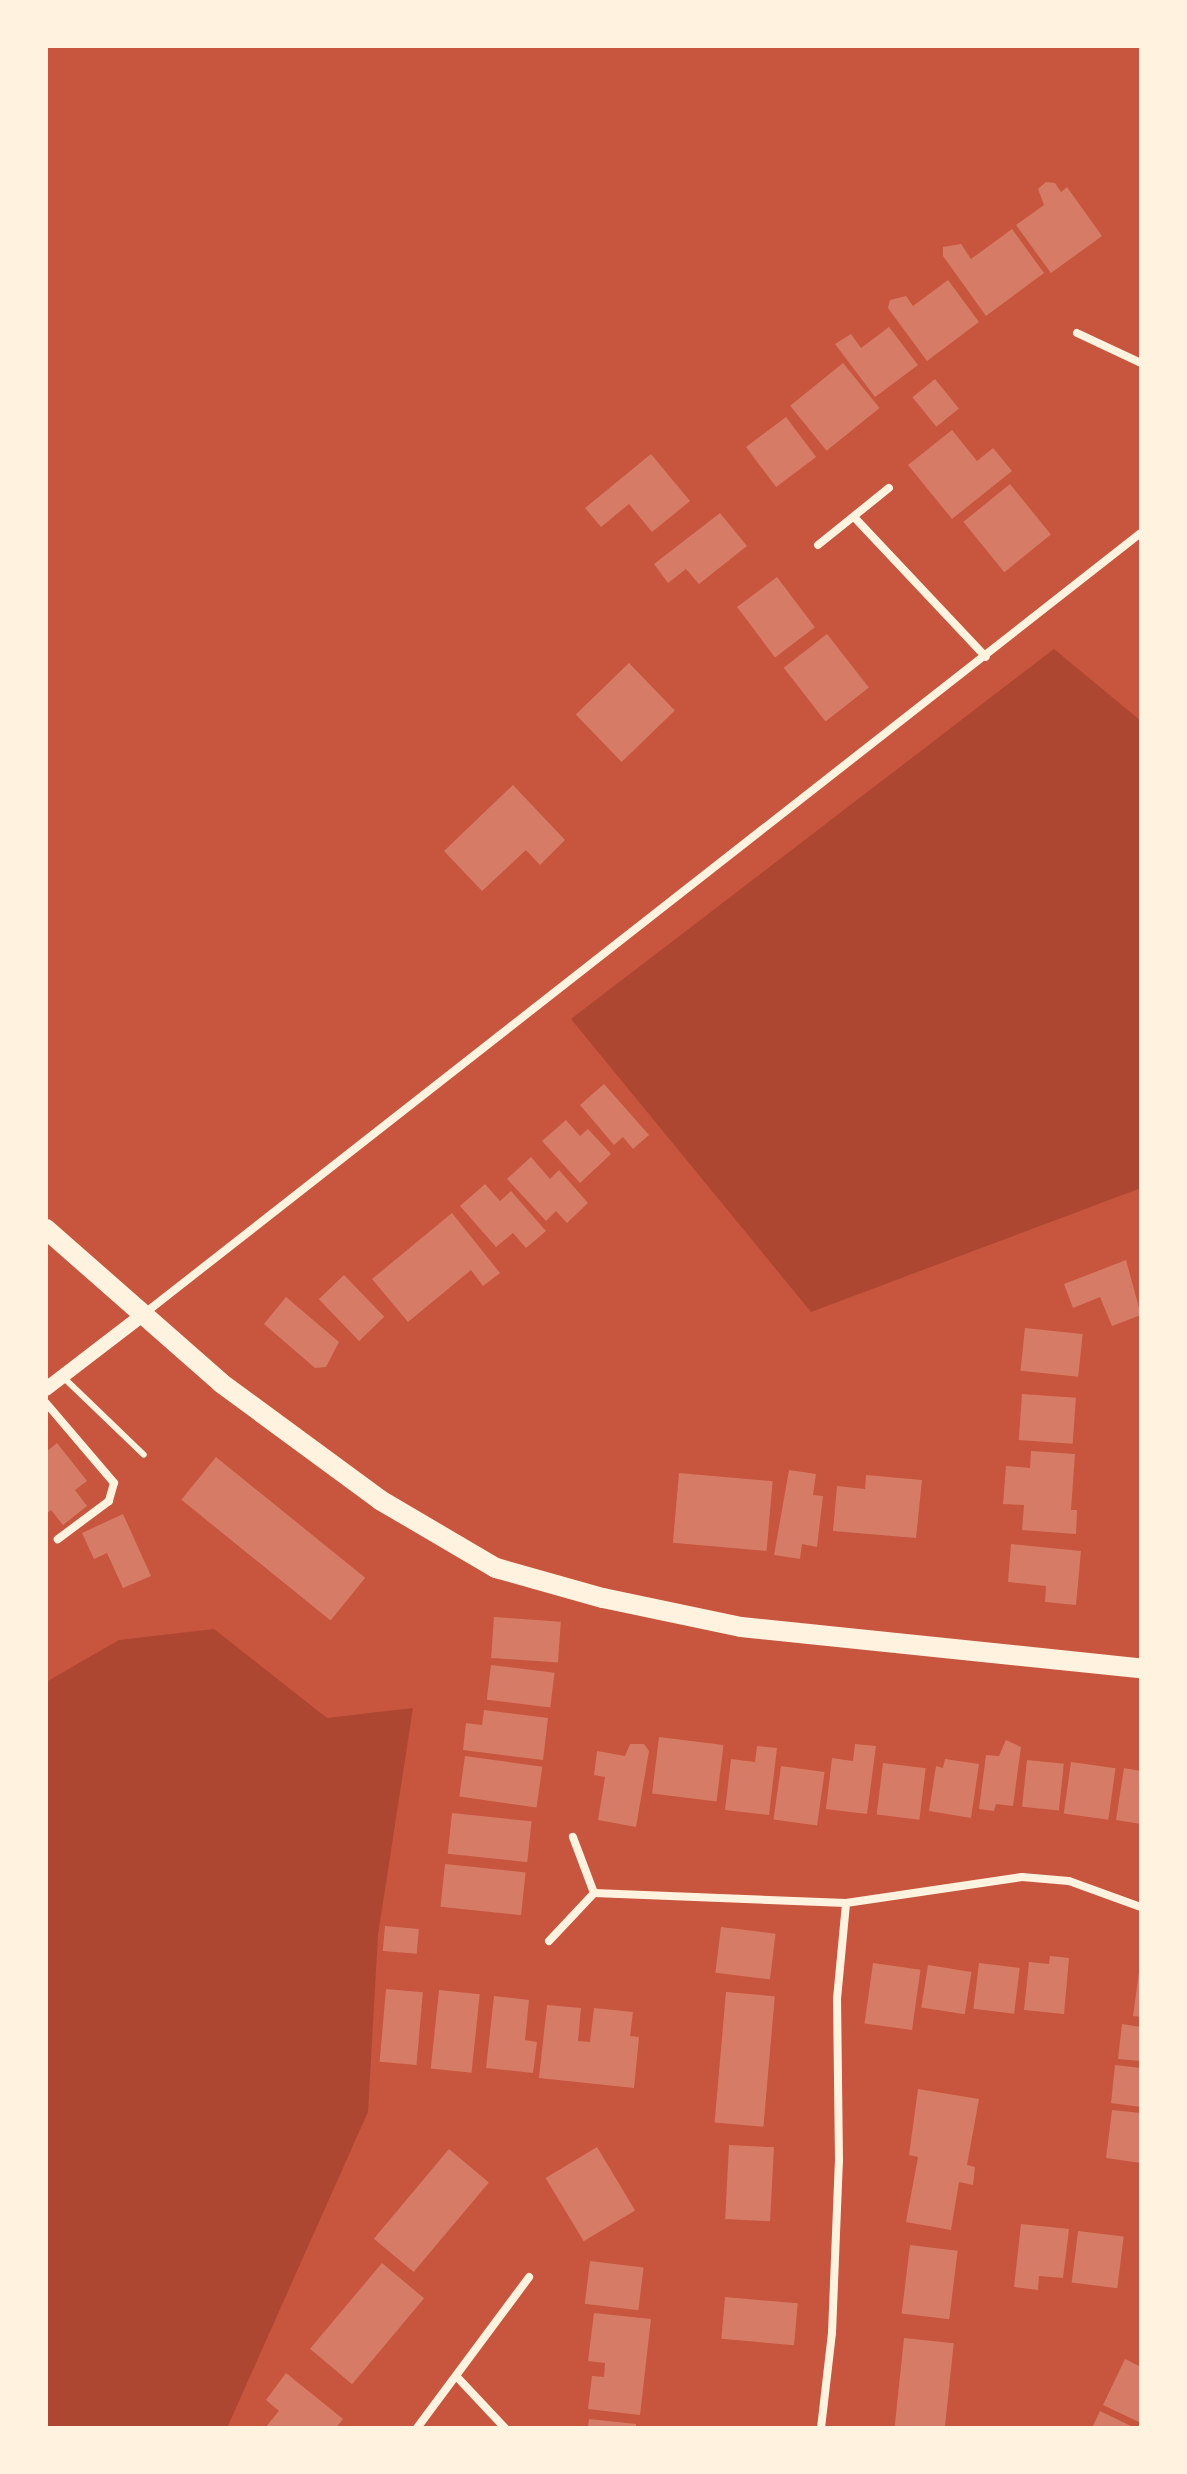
<!DOCTYPE html>
<style>
body{margin:0}
#map{position:relative;width:1187px;height:2474px;overflow:hidden;background:#c8553d;font-family:"IBM Plex Sans",sans-serif}
div>[style]{position:absolute}
[style*='--x']{left:calc(var(--x)*1px);top:calc(var(--y)*1px);width:calc(var(--w)*1px);rotate:calc(var(--a)*1deg)}
.green>*{inset:0;background:#ae4732}
.building>*{inset:0;background:#d67c66;transform-origin:0 0}
.service>*{height:6px;margin:-3px;padding:0 3px;transform-origin:3px;border-radius:3px;background:#fff3e0}
.minor>*{height:8px;margin:-4px;padding:0 4px;transform-origin:4px;border-radius:4px;background:#fff3e0}
.tertiary>*{height:14px;margin:-7px;padding:0 7px;transform-origin:7px;border-radius:7px;background:#fff3e0}
.primary>*{height:20px;margin:-10px;padding:0 10px;transform-origin:10px;border-radius:10px;background:#fff3e0}
span{translate:-50% -50%;white-space:nowrap;text-align:center;line-height:1.15;-webkit-text-stroke:8px #fff3e0;paint-order:stroke}
.frame{position:absolute;inset:0;border:48px solid #fff3e0;pointer-events:none}
</style>
<div id="map">
<div class="green">
<div style="clip-path:polygon(1054px 649px,1141px 721px,1141px 1188px,811px 1312px,571px 1019px)"></div>
<div style="clip-path:polygon(214px 1629px,327px 1718px,413px 1708px,378px 1935px,368px 2112px,227px 2428px,46px 2428px,46px 1682px,119px 1640px)"></div>
</div>
<div class="building">
<div style="clip-path:polygon(1046px 182px,1055px 183px,1061px 192px,1067px 187px,1102px 236px,1051px 273px,1016px 225px,1044px 205px,1038px 189px)"></div>
<div style="clip-path:polygon(1012px 229px,1044px 273px,986px 316px,943px 256px,943px 247px,961px 244px,971px 259px)"></div>
<div style="clip-path:polygon(948px 280px,979px 322px,927px 361px,888px 308px,890px 300px,906px 296px,913px 306px)"></div>
<div style="clip-path:polygon(889px 327px,918px 365px,875px 397px,835px 344px,851px 334px,861px 348px)"></div>
<div style="left:843px;top:363px;width:58px;height:68px;rotate:51deg"></div>
<div style="left:935px;top:379px;width:38px;height:29px;rotate:51deg"></div>
<div style="left:786px;top:417px;width:50px;height:50px;rotate:53deg"></div>
<div style="clip-path:polygon(952px 430px,977px 461px,993px 448px,1012px 471px,952px 519px,908px 465px)"></div>
<div style="clip-path:polygon(651px 454px,690px 501px,652px 532px,629px 504px,601px 527px,585px 508px)"></div>
<div style="left:1010px;top:484px;width:65px;height:60px;rotate:51deg"></div>
<div style="clip-path:polygon(720px 513px,747px 546px,699px 584px,686px 569px,668px 583px,654px 564px)"></div>
<div style="left:777px;top:577px;width:63px;height:50px;rotate:53deg"></div>
<div style="left:827px;top:634px;width:68px;height:55px;rotate:52deg"></div>
<div style="left:629px;top:663px;width:66px;height:74px;rotate:46deg"></div>
<div style="clip-path:polygon(513px 785px,565px 840px,540px 865px,526px 850px,482px 891px,444px 851px)"></div>
<div style="clip-path:polygon(604px 1084px,649px 1135px,633px 1149px,623px 1137px,614px 1145px,580px 1105px)"></div>
<div style="clip-path:polygon(566px 1120px,580px 1136px,588px 1129px,611px 1154px,580px 1183px,542px 1141px)"></div>
<div style="clip-path:polygon(531px 1157px,550px 1179px,559px 1170px,588px 1203px,567px 1223px,556px 1211px,546px 1221px,507px 1179px)"></div>
<div style="clip-path:polygon(485px 1184px,500px 1201px,511px 1191px,546px 1231px,526px 1248px,513px 1233px,496px 1247px,460px 1206px)"></div>
<div style="clip-path:polygon(452px 1213px,500px 1273px,483px 1286px,471px 1270px,408px 1322px,372px 1279px)"></div>
<div style="clip-path:polygon(1126px 1260px,1141px 1315px,1112px 1326px,1100px 1297px,1073px 1308px,1064px 1284px)"></div>
<div style="left:344px;top:1275px;width:58px;height:35px;rotate:46deg"></div>
<div style="clip-path:polygon(286px 1297px,339px 1342px,326px 1367px,315px 1368px,264px 1324px)"></div>
<div style="left:1025px;top:1328px;width:58px;height:43px;rotate:6deg"></div>
<div style="left:1022px;top:1394px;width:54px;height:46px;rotate:4deg"></div>
<div style="clip-path:polygon(57px 1443px,87px 1481px,75px 1490px,87px 1506px,63px 1525px,51px 1510px,46px 1514px,46px 1452px)"></div>
<div style="clip-path:polygon(1031px 1451px,1075px 1454px,1071px 1510px,1077px 1510px,1076px 1534px,1022px 1530px,1024px 1505px,1003px 1504px,1006px 1466px,1030px 1468px)"></div>
<div style="left:216px;top:1457px;width:192px;height:55px;rotate:39deg"></div>
<div style="clip-path:polygon(789px 1470px,816px 1474px,813px 1495px,823px 1496px,817px 1547px,802px 1544px,800px 1559px,774px 1555px)"></div>
<div style="left:679px;top:1473px;width:94px;height:70px;rotate:5deg"></div>
<div style="clip-path:polygon(866px 1475px,922px 1480px,916px 1538px,833px 1531px,837px 1486px,865px 1489px)"></div>
<div style="clip-path:polygon(123px 1514px,151px 1576px,123px 1588px,107px 1553px,94px 1559px,82px 1533px)"></div>
<div style="clip-path:polygon(1011px 1544px,1081px 1551px,1076px 1605px,1045px 1602px,1046px 1586px,1008px 1582px)"></div>
<div style="left:494px;top:1617px;width:67px;height:41px;rotate:4deg"></div>
<div style="left:491px;top:1665px;width:64px;height:35px;rotate:7deg"></div>
<div style="clip-path:polygon(484px 1710px,548px 1718px,543px 1760px,463px 1750px,466px 1723px,482px 1725px)"></div>
<div style="left:659px;top:1737px;width:65px;height:57px;rotate:7deg"></div>
<div style="clip-path:polygon(1006px 1740px,1021px 1747px,1013px 1806px,996px 1804px,994px 1811px,979px 1809px,986px 1755px,999px 1756px)"></div>
<div style="clip-path:polygon(630px 1744px,644px 1744px,649px 1751px,636px 1827px,598px 1820px,605px 1777px,594px 1775px,597px 1751px,625px 1756px)"></div>
<div style="clip-path:polygon(855px 1744px,876px 1746px,867px 1814px,826px 1809px,832px 1758px,853px 1761px)"></div>
<div style="clip-path:polygon(757px 1746px,777px 1748px,769px 1815px,725px 1810px,731px 1759px,755px 1762px)"></div>
<div style="left:465px;top:1756px;width:78px;height:41px;rotate:8deg"></div>
<div style="clip-path:polygon(945px 1759px,979px 1764px,971px 1818px,929px 1811px,936px 1766px,943px 1768px)"></div>
<div style="left:1027px;top:1760px;width:37px;height:47px;rotate:6deg"></div>
<div style="left:1071px;top:1762px;width:45px;height:52px;rotate:8deg"></div>
<div style="left:883px;top:1763px;width:43px;height:52px;rotate:7deg"></div>
<div style="left:781px;top:1766px;width:44px;height:54px;rotate:8deg"></div>
<div style="clip-path:polygon(1124px 1768px,1141px 1771px,1141px 1824px,1116px 1820px)"></div>
<div style="left:452px;top:1813px;width:80px;height:41px;rotate:6deg"></div>
<div style="left:445px;top:1864px;width:81px;height:43px;rotate:6deg"></div>
<div style="left:385px;top:1926px;width:34px;height:25px;rotate:5deg"></div>
<div style="left:721px;top:1927px;width:55px;height:46px;rotate:7deg"></div>
<div style="clip-path:polygon(1050px 1956px,1069px 1958px,1064px 2014px,1024px 2010px,1029px 1962px,1049px 1964px)"></div>
<div style="left:873px;top:1963px;width:48px;height:61px;rotate:8deg"></div>
<div style="left:979px;top:1963px;width:41px;height:46px;rotate:7deg"></div>
<div style="left:928px;top:1965px;width:44px;height:43px;rotate:9deg"></div>
<div style="clip-path:polygon(1139px 1972px,1141px 1972px,1141px 2017px,1133px 2016px)"></div>
<div style="left:386px;top:1989px;width:37px;height:73px;rotate:5deg"></div>
<div style="left:439px;top:1990px;width:41px;height:79px;rotate:6deg"></div>
<div style="left:726px;top:1992px;width:49px;height:131px;rotate:5deg"></div>
<div style="clip-path:polygon(494px 1996px,529px 2000px,525px 2040px,537px 2042px,533px 2073px,486px 2068px)"></div>
<div style="clip-path:polygon(547px 2005px,581px 2008px,578px 2041px,590px 2042px,594px 2008px,633px 2012px,630px 2036px,639px 2037px,634px 2088px,539px 2078px)"></div>
<div style="clip-path:polygon(1122px 2024px,1141px 2027px,1141px 2061px,1118px 2059px)"></div>
<div style="clip-path:polygon(1115px 2065px,1141px 2068px,1141px 2107px,1111px 2103px)"></div>
<div style="clip-path:polygon(918px 2089px,979px 2099px,967px 2165px,975px 2167px,973px 2185px,959px 2182px,951px 2230px,906px 2222px,918px 2157px,909px 2155px)"></div>
<div style="clip-path:polygon(1112px 2110px,1141px 2113px,1141px 2163px,1106px 2158px)"></div>
<div style="left:729px;top:2145px;width:45px;height:74px;rotate:3deg"></div>
<div style="left:597px;top:2147px;width:74px;height:60px;rotate:59deg"></div>
<div style="left:449px;top:2149px;width:52px;height:117px;rotate:40deg"></div>
<div style="clip-path:polygon(1021px 2224px,1069px 2229px,1063px 2278px,1039px 2276px,1038px 2290px,1014px 2287px)"></div>
<div style="left:1078px;top:2231px;width:46px;height:52px;rotate:7deg"></div>
<div style="left:910px;top:2245px;width:48px;height:69px;rotate:7deg"></div>
<div style="left:590px;top:2261px;width:54px;height:43px;rotate:7deg"></div>
<div style="left:382px;top:2263px;width:55px;height:112px;rotate:40deg"></div>
<div style="left:725px;top:2297px;width:73px;height:42px;rotate:5deg"></div>
<div style="clip-path:polygon(594px 2313px,651px 2319px,640px 2415px,588px 2409px,592px 2376px,604px 2377px,605px 2363px,588px 2361px)"></div>
<div style="left:904px;top:2338px;width:50px;height:91px;rotate:6deg"></div>
<div style="clip-path:polygon(1125px 2359px,1141px 2367px,1141px 2423px,1103px 2405px)"></div>
<div style="clip-path:polygon(286px 2373px,343px 2419px,336px 2428px,265px 2428px,279px 2411px,266px 2400px)"></div>
<div style="clip-path:polygon(1100px 2411px,1135px 2428px,1092px 2428px)"></div>
<div style="clip-path:polygon(589px 2419px,636px 2424px,636px 2428px,588px 2428px)"></div>
</div>
<div class="service">
<div style="--x:63;--y:1377;--w:112;--a:43.9"></div>
</div>
<div class="minor">
<div style="--x:1077;--y:333;--w:71;--a:25.1"></div>
<div style="--x:854;--y:517;--w:192;--a:46.7"></div>
<div style="--x:818;--y:545;--w:91;--a:-38.8"></div>
<div style="--x:145;--y:1313;--w:1265;--a:-38.07"></div>
<div style="--x:46;--y:1403;--w:105;--a:49.6"></div>
<div style="--x:114;--y:1483;--w:19;--a:106"></div>
<div style="--x:109;--y:1501;--w:64;--a:143.3"></div>
<div style="--x:594;--y:1893;--w:252;--a:2.3"></div>
<div style="--x:846;--y:1903;--w:178;--a:-8.4"></div>
<div style="--x:1022;--y:1877;--w:47;--a:4.9"></div>
<div style="--x:1069;--y:1881;--w:77;--a:19.9"></div>
<div style="--x:549;--y:1941;--w:66;--a:-46.8"></div>
<div style="--x:594;--y:1893;--w:60;--a:-110.6"></div>
<div style="--x:458;--y:2378;--w:69;--a:46.8"></div>
<div style="--x:417;--y:2428;--w:188;--a:-53.4"></div>
<div style="--x:821;--y:2428;--w:96;--a:-83.4"></div>
<div style="--x:832;--y:2333;--w:172;--a:-87.7"></div>
<div style="--x:839;--y:2161;--w:162;--a:-90.7"></div>
<div style="--x:837;--y:1999;--w:96;--a:-84.6"></div>
</div>
<div class="tertiary">
<div style="--x:46;--y:1389;--w:120;--a:-37.5"></div>
</div>
<div class="primary">
<div style="--x:46;--y:1229;--w:233;--a:41.3"></div>
<div style="--x:221;--y:1383;--w:197;--a:36.3"></div>
<div style="--x:380;--y:1500;--w:134;--a:30.4"></div>
<div style="--x:496;--y:1568;--w:111;--a:15.7"></div>
<div style="--x:603;--y:1598;--w:141;--a:11.9"></div>
<div style="--x:741;--y:1627;--w:402;--a:5.9"></div>
</div>
<div class="frame"></div>
</div>
